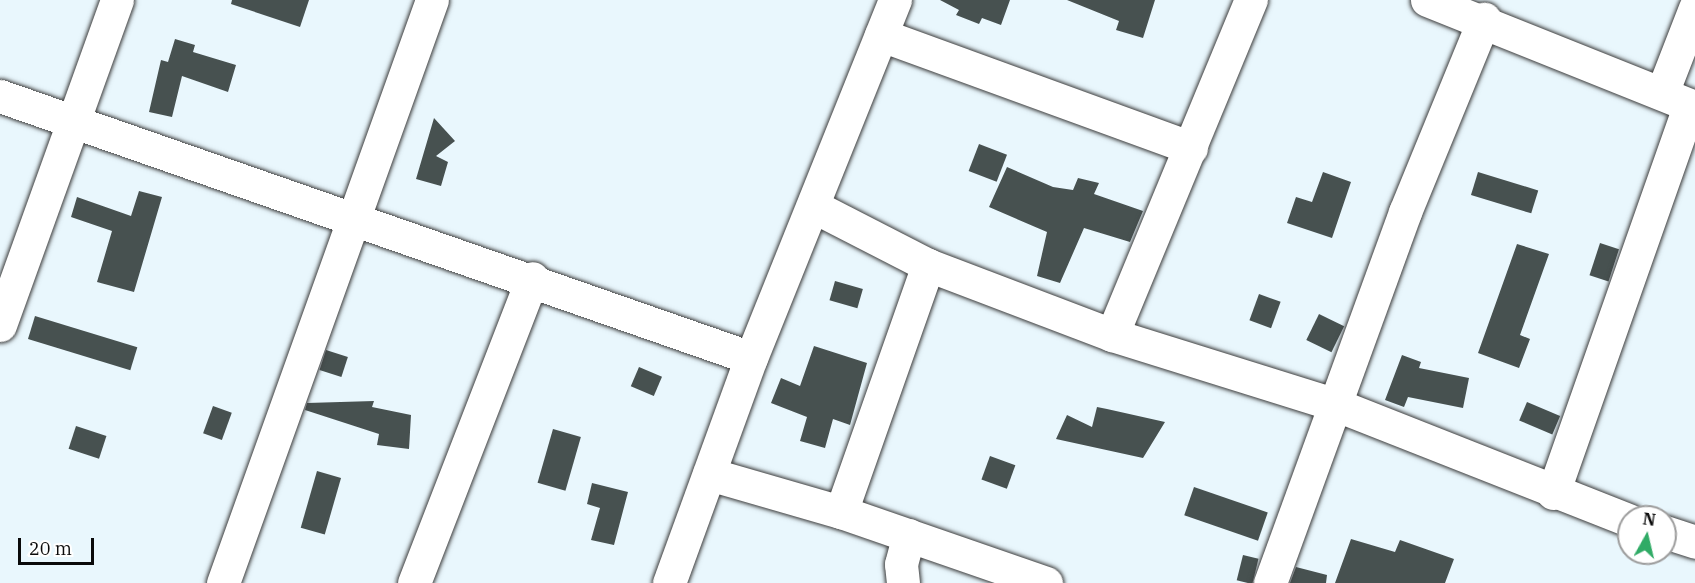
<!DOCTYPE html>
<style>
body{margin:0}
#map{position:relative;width:1695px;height:583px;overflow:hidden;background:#e9f7fd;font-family:"IBM Plex Serif",serif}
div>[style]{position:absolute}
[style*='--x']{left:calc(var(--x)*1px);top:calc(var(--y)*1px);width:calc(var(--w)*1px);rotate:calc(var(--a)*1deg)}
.building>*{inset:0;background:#475150;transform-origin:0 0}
.roads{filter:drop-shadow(0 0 2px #3d3d3d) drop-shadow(0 0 2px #3d3d3d)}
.minor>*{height:33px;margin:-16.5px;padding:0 16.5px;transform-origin:16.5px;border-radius:16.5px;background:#fff}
span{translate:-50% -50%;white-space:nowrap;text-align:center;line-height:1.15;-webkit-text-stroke:6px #fff;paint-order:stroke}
.north{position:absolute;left:1617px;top:505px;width:60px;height:60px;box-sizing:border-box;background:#fff;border:2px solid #9d9d9d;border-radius:50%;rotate:8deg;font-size:16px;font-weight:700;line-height:24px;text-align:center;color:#0a0a0a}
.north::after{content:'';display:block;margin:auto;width:21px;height:27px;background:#30ab66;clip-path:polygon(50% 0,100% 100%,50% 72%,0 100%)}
.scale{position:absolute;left:18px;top:538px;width:76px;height:27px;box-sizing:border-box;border:3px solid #0a0a0a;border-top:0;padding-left:8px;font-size:18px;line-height:21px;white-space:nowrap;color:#0a0a0a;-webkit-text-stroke:4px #fff;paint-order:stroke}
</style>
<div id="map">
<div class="building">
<div style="clip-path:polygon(232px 0,309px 0,300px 27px,231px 4px)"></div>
<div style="clip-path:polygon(940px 0,1010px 0,1001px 25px,982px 18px,979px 24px,956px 15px,959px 10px)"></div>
<div style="clip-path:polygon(1067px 0,1155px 0,1143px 38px,1116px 30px,1119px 21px)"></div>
<div style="clip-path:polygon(175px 39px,195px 45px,193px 52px,236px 65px,228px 92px,182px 76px,172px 117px,149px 112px,161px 60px,168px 62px)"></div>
<div style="clip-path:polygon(434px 118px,455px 141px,436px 156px,448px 162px,441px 186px,416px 179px)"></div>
<div style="left:979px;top:144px;width:30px;height:29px;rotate:21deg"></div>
<div style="clip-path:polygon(1007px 167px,1053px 187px,1073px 190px,1078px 178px,1099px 183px,1094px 194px,1143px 211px,1130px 242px,1084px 228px,1060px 283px,1037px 276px,1047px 232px,989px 207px)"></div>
<div style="clip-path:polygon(1323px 172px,1351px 182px,1332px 238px,1287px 223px,1296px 197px,1312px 202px)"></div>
<div style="left:1478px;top:172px;width:63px;height:24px;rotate:17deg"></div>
<div style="clip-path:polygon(139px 191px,162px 197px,134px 292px,97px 282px,112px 231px,71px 217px,77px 197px,131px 216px)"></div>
<div style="left:1600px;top:243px;width:20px;height:34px;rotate:18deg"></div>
<div style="clip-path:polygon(1517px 244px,1549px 254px,1520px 335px,1530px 339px,1519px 368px,1478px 353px)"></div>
<div style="left:835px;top:281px;width:29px;height:20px;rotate:16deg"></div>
<div style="left:1259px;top:294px;width:23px;height:28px;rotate:20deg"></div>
<div style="left:1319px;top:314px;width:28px;height:29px;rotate:26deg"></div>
<div style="left:35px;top:316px;width:107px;height:24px;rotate:17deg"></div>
<div style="clip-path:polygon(814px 346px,867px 363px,850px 425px,833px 419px,825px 448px,800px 441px,807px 417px,771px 403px,781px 378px,800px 386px)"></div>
<div style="left:326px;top:350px;width:23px;height:21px;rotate:18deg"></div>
<div style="clip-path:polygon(1402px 355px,1421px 362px,1419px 368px,1469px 378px,1463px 408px,1408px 397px,1404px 407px,1385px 400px)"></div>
<div style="left:639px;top:367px;width:25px;height:21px;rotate:23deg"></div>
<div style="clip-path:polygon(374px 401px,372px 407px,411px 415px,409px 449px,377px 445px,379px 434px,305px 410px,307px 403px)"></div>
<div style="left:1527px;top:402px;width:36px;height:20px;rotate:23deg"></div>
<div style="left:213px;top:406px;width:20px;height:29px;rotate:20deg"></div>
<div style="clip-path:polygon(1097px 407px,1107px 409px,1165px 422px,1143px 458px,1056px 439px,1067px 415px,1092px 427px)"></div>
<div style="left:76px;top:426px;width:32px;height:24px;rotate:18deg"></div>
<div style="left:553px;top:429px;width:29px;height:56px;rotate:16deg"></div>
<div style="left:990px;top:456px;width:27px;height:25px;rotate:20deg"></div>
<div style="left:317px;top:471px;width:25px;height:59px;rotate:16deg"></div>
<div style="clip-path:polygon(592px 483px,628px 492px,614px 545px,591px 540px,600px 508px,587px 504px)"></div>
<div style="left:1194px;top:487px;width:78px;height:30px;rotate:19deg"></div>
<div style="clip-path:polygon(1351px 539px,1395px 552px,1400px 540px,1454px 559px,1445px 583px,1335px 583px)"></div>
<div style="left:1243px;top:555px;width:16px;height:26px;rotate:14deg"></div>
<div style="clip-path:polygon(1296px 567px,1327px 575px,1326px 583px,1290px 583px)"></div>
</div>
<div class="roads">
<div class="minor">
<div style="--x:1427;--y:0;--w:289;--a:21.8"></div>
<div style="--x:881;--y:35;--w:330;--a:20"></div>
<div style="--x:1662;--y:93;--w:91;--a:-68.8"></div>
<div style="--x:0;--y:96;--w:795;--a:19.23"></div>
<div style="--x:813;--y:206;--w:129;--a:27.2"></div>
<div style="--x:928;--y:265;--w:197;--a:20.8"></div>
<div style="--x:1112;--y:335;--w:232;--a:17.3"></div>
<div style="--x:1334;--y:404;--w:317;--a:21.5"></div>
<div style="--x:0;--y:325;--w:345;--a:-70.2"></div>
<div style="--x:1112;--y:335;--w:363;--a:-67.5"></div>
<div style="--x:709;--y:474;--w:137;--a:16.1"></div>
<div style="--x:841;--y:512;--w:217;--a:19.1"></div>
<div style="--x:1553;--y:493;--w:411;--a:-70.6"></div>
<div style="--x:841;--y:512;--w:262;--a:-70.6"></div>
<div style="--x:1665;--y:532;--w:32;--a:18"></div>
<div style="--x:223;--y:583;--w:619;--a:-70.28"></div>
<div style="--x:414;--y:583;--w:327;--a:-68.8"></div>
<div style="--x:669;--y:583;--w:239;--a:-70"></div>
<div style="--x:751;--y:358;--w:386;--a:-68.1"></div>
<div style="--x:903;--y:583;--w:19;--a:-96"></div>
<div style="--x:901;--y:564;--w:30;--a:-75"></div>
<div style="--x:1270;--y:583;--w:395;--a:-70"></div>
<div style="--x:1405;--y:212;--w:209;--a:-67.7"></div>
</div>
</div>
<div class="north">N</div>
<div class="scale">20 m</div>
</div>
